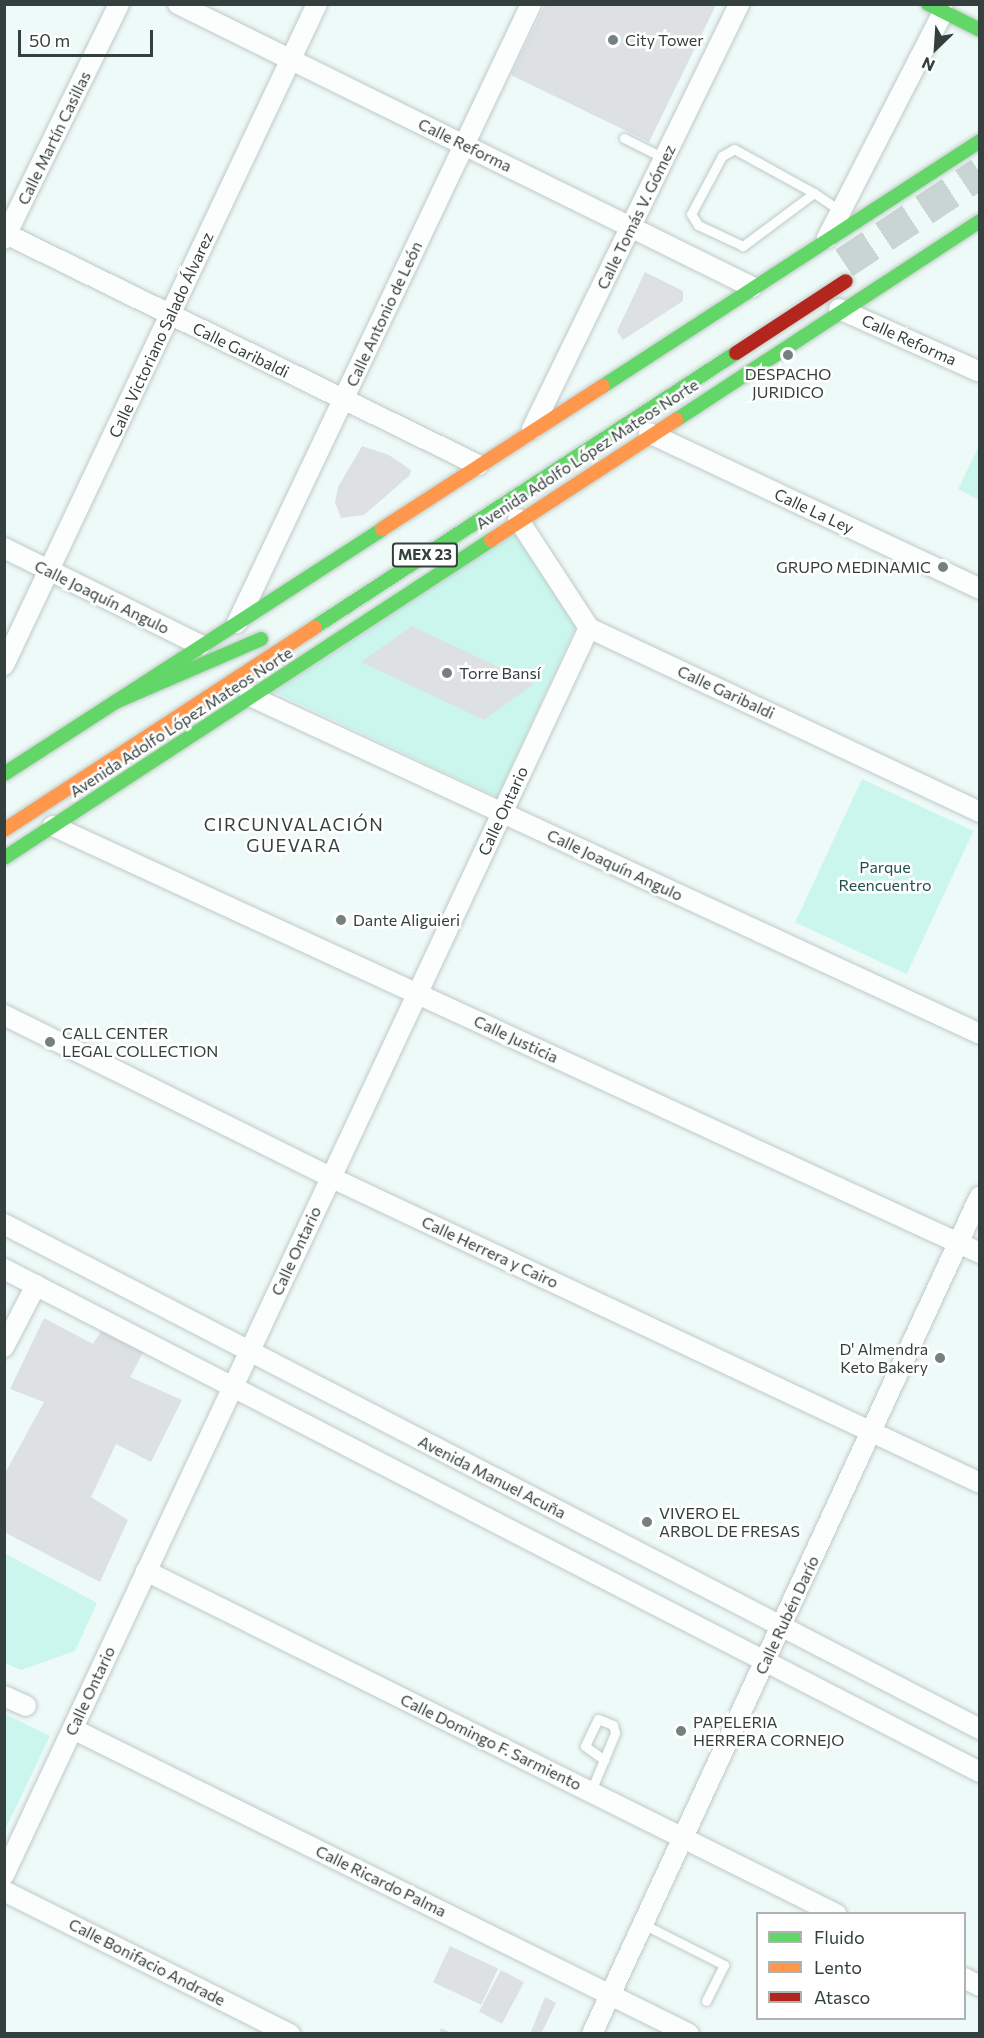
<!DOCTYPE html>
<meta charset="utf-8">
<style>
body{margin:0}
#map{position:relative;width:984px;height:2038px;overflow:hidden;background:#eefaf7;font-family:Commissioner,sans-serif}
div>[style]{position:absolute}
[style*='--x']{left:calc(var(--x)*1px);top:calc(var(--y)*1px);width:calc(var(--w)*1px);rotate:calc(var(--a)*1deg)}
.green>*{inset:0;background:#cbf6ee;transform-origin:0 0}
.building>*{inset:0;background:#dde1e4;transform-origin:0 0}
.primary-tunnel>*{height:32px;margin-top:-16px;transform-origin:0;background:repeating-linear-gradient(90deg,#c9d5d2 0 32px,transparent 0 48px)}
.roads{filter:drop-shadow(0 0 2px #bfcac8) drop-shadow(0 0 2px #bfcac8)}
.lane>*{height:9px;margin:-4.5px;padding:0 4.5px;transform-origin:4.5px;border-radius:4.5px;background:#fcfefe}
.street>*{height:20px;margin:-10px;padding:0 10px;transform-origin:10px;border-radius:10px;background:#fcfefe}
.fast>*{height:14px;margin:-7px;padding:0 7px;transform-origin:7px;border-radius:7px;background:#63d668}
.slow>*{height:14px;margin:-7px;padding:0 7px;transform-origin:7px;border-radius:7px;background:#ff974d}
.jam>*{height:14px;margin:-7px;padding:0 7px;transform-origin:7px;border-radius:7px;background:#b3261e}
.dots>*{width:16px;height:16px;translate:-50% -50%;box-sizing:border-box;border:3px solid #fff;border-radius:50%}
span{translate:-50% -50%;white-space:nowrap;text-align:center;line-height:1.15;-webkit-text-stroke:5px #fff;paint-order:stroke}
.shield-label span{padding:2px 4px;background:#fff;border:2px solid;border-radius:4px;-webkit-text-stroke-width:0}
.shield-label{font-size:15px;color:#33403e;font-weight:700}
.poi-label{font-size:16px;color:#33403e}
.left{translate:0 -50%;text-align:left}
.right{translate:-100% -50%;text-align:right}
.street-label{font-size:16px;color:#33403e}
.park-label{font-size:16px;color:#1f504a}
.neighbourhood-label{font-size:18px;color:#33403e;letter-spacing:1.5px}
.frame{position:absolute;inset:0;border:6px solid #33403e;pointer-events:none}
.legend{position:absolute;left:756px;top:1912px;width:210px;height:108px;box-sizing:border-box;background:#fff;border:2px solid #adb3b2;margin:0;padding:8px 10px;list-style:none;font-size:18px;color:#33403e}
.legend li{display:flex;align-items:center;gap:12px;height:30px}
.legend b{width:30px;border:2px solid #adb3b2}
.north{position:absolute;left:906px;top:18px;width:60px;height:60px;-webkit-text-stroke:4px #fff;paint-order:stroke;rotate:205deg;font-size:16px;font-weight:700;line-height:24px;text-align:center;color:#33403e}
.north::after{content:'';display:block;margin:auto;width:21px;height:27px;background:#33403e;clip-path:polygon(50% 0,100% 100%,50% 72%,0 100%)}
.scale{position:absolute;left:18px;top:30px;width:135px;height:27px;box-sizing:border-box;border:3px solid #33403e;border-top:0;padding-left:8px;font-size:18px;line-height:21px;white-space:nowrap;color:#33403e;-webkit-text-stroke:4px #fff;paint-order:stroke}
</style>
<div id="map">
<div class="green">
<div style="clip-path:polygon(978px 448px,980px 449px,979px 500px,958px 489px)"></div>
<div style="clip-path:polygon(514px 533px,576px 627px,497px 797px,274px 692px)"></div>
<div style="left:862px;top:779px;width:123px;height:158px;rotate:25deg"></div>
<div style="clip-path:polygon(4px 1553px,97px 1603px,75px 1651px,21px 1670px,5px 1663px)"></div>
<div style="clip-path:polygon(5px 1714px,50px 1736px,5px 1830px)"></div>
</div>
<div class="building">
<div style="clip-path:polygon(545px 5px,716px 5px,649px 142px,511px 75px)"></div>
<div style="clip-path:polygon(645px 272px,683px 291px,683px 301px,623px 340px,617px 331px)"></div>
<div style="clip-path:polygon(362px 446px,389px 455px,411px 470px,410px 475px,364px 515px,341px 518px,335px 502px,338px 487px)"></div>
<div style="clip-path:polygon(412px 626px,534px 684px,484px 720px,361px 662px)"></div>
<div style="clip-path:polygon(44px 1318px,93px 1344px,103px 1328px,145px 1349px,130px 1377px,182px 1400px,151px 1462px,116px 1444px,91px 1497px,128px 1520px,100px 1582px,4px 1532px,4px 1475px,44px 1402px,10px 1389px)"></div>
<div style="left:450px;top:1946px;width:53px;height:40px;rotate:25deg"></div>
<div style="left:501px;top:1970px;width:26px;height:47px;rotate:28deg"></div>
<div style="clip-path:polygon(545px 1997px,556px 2003px,541px 2034px,530px 2034px)"></div>
<div style="clip-path:polygon(441px 2028px,453px 2034px,439px 2034px)"></div>
</div>
<div class="primary-tunnel">
<div style="--x:844;--y:263;--w:163;--a:-33.5"></div>
</div>
<div class="roads">
<div class="lane">
<div style="--x:624;--y:138;--w:45;--a:26.6"></div>
<div style="--x:814;--y:193;--w:89;--a:143.3"></div>
<div style="--x:743;--y:246;--w:50;--a:-155"></div>
<div style="--x:698;--y:225;--w:13;--a:-122"></div>
<div style="--x:691;--y:214;--w:66;--a:-61.9"></div>
<div style="--x:722;--y:156;--w:14;--a:-30"></div>
<div style="--x:734;--y:149;--w:91;--a:28.8"></div>
<div style="--x:814;--y:193;--w:32;--a:34"></div>
<div style="--x:591;--y:1791;--w:63;--a:-67.5"></div>
<div style="--x:615;--y:1733;--w:8;--a:-104"></div>
<div style="--x:613;--y:1725;--w:16;--a:-158"></div>
<div style="--x:598;--y:1719;--w:30;--a:116"></div>
<div style="--x:585;--y:1746;--w:24;--a:36"></div>
<div style="--x:643;--y:1924;--w:91;--a:26.8"></div>
<div style="--x:724;--y:1965;--w:40;--a:116.6"></div>
</div>
<div class="street">
<div style="--x:178;--y:4;--w:640;--a:26.24"></div>
<div style="--x:4;--y:233;--w:528;--a:26.08"></div>
<div style="--x:827;--y:238;--w:254;--a:-62.8"></div>
<div style="--x:4;--y:239;--w:262;--a:-63.9"></div>
<div style="--x:839;--y:309;--w:154;--a:24.1"></div>
<div style="--x:532;--y:429;--w:473;--a:-64"></div>
<div style="--x:649;--y:433;--w:366;--a:25.2"></div>
<div style="--x:518;--y:519;--w:130;--a:56.9"></div>
<div style="--x:589;--y:628;--w:432;--a:25.2"></div>
<div style="--x:4;--y:548;--w:219;--a:26.3"></div>
<div style="--x:237;--y:623;--w:685;--a:-64.59"></div>
<div style="--x:4;--y:665;--w:731;--a:-64.66"></div>
<div style="--x:250;--y:696;--w:804;--a:24.84"></div>
<div style="--x:53;--y:826;--w:1021;--a:24.73"></div>
<div style="--x:4;--y:1015;--w:364;--a:26.4"></div>
<div style="--x:330;--y:1177;--w:718;--a:25.21"></div>
<div style="--x:4;--y:1224;--w:1099;--a:27.36"></div>
<div style="--x:4;--y:1269;--w:1098;--a:27.27"></div>
<div style="--x:4;--y:1347;--w:70;--a:-62.7"></div>
<div style="--x:146;--y:1571;--w:771;--a:26.43"></div>
<div style="--x:4;--y:1696;--w:24;--a:24"></div>
<div style="--x:73;--y:1729;--w:687;--a:26.34"></div>
<div style="--x:4;--y:1875;--w:1377;--a:-64.87"></div>
<div style="--x:4;--y:1891;--w:320;--a:26.6"></div>
<div style="--x:964;--y:1978;--w:18;--a:27"></div>
<div style="--x:592;--y:2034;--w:923;--a:-65.16"></div>
</div>
<div class="fast">
<div style="--x:928;--y:4;--w:58;--a:26.6"></div>
<div style="--x:603;--y:386;--w:450;--a:-33"></div>
<div style="--x:676;--y:420;--w:363;--a:-33.2"></div>
<div style="--x:315;--y:627;--w:502;--a:-33.06"></div>
<div style="--x:115;--y:702;--w:159;--a:-23.3"></div>
<div style="--x:4;--y:774;--w:450;--a:-32.9"></div>
<div style="--x:4;--y:858;--w:582;--a:-33.14"></div>
</div>
<div class="slow">
<div style="--x:382;--y:529;--w:263;--a:-32.9"></div>
<div style="--x:491;--y:540;--w:221;--a:-33"></div>
<div style="--x:4;--y:830;--w:371;--a:-33.1"></div>
</div>
<div class="jam">
<div style="--x:736;--y:353;--w:131;--a:-33.2"></div>
</div>
</div>
<div class="dots">
<div style="left:613px;top:40px;background:#74817f"></div>
<div style="left:788px;top:355px;background:#74817f"></div>
<div style="left:943px;top:567px;background:#74817f"></div>
<div style="left:447px;top:673px;background:#74817f"></div>
<div style="left:341px;top:920px;background:#74817f"></div>
<div style="left:50px;top:1042px;background:#74817f"></div>
<div style="left:940px;top:1358px;background:#74817f"></div>
<div style="left:647px;top:1522px;background:#74817f"></div>
<div style="left:681px;top:1731px;background:#74817f"></div>
</div>
<div class="shield-label">
<span style="left:425px;top:555px">MEX 23</span>
</div>
<div class="poi-label">
<span class="left" style="left:625px;top:40px">City Tower</span>
<span style="left:788px;top:383px">DESPACHO<br>JURIDICO</span>
<span class="right" style="left:931px;top:567px">GRUPO MEDINAMIC</span>
<span class="left" style="left:459px;top:673px">Torre Bansí</span>
<span class="left" style="left:353px;top:920px">Dante Aliguieri</span>
<span class="left" style="left:62px;top:1042px">CALL CENTER<br>LEGAL COLLECTION</span>
<span class="right" style="left:928px;top:1358px">D' Almendra<br>Keto Bakery</span>
<span class="left" style="left:659px;top:1522px">VIVERO EL<br>ARBOL DE FRESAS</span>
<span class="left" style="left:693px;top:1731px">PAPELERIA<br>HERRERA CORNEJO</span>
</div>
<div class="street-label">
<span style="left:54px;top:138px;rotate:-64deg">Calle Martín Casillas</span>
<span style="left:465px;top:145px;rotate:26deg">Calle Reforma</span>
<span style="left:636px;top:217px;rotate:-64deg">Calle Tomás V. Gómez</span>
<span style="left:384px;top:314px;rotate:-65deg">Calle Antonio de León</span>
<span style="left:161px;top:335px;rotate:-65deg">Calle Victoriano Salado Álvarez</span>
<span style="left:909px;top:340px;rotate:24deg">Calle Reforma</span>
<span style="left:241px;top:350px;rotate:26deg">Calle Garibaldi</span>
<span style="left:587px;top:454px;rotate:-33deg">Avenida Adolfo López Mateos Norte</span>
<span style="left:814px;top:511px;rotate:25deg">Calle La Ley</span>
<span style="left:102px;top:597px;rotate:26deg">Calle Joaquín Angulo</span>
<span style="left:726px;top:692px;rotate:25deg">Calle Garibaldi</span>
<span style="left:181px;top:722px;rotate:-33deg">Avenida Adolfo López Mateos Norte</span>
<span style="left:503px;top:811px;rotate:-65deg">Calle Ontario</span>
<span style="left:615px;top:865px;rotate:25deg">Calle Joaquín Angulo</span>
<span style="left:516px;top:1039px;rotate:25deg">Calle Justicia</span>
<span style="left:296px;top:1251px;rotate:-65deg">Calle Ontario</span>
<span style="left:490px;top:1252px;rotate:25deg">Calle Herrera y Cairo</span>
<span style="left:492px;top:1477px;rotate:27deg">Avenida Manuel Acuña</span>
<span style="left:787px;top:1615px;rotate:-65deg">Calle Rubén Darío</span>
<span style="left:90px;top:1691px;rotate:-65deg">Calle Ontario</span>
<span style="left:491px;top:1742px;rotate:26deg">Calle Domingo F. Sarmiento</span>
<span style="left:381px;top:1881px;rotate:26deg">Calle Ricardo Palma</span>
<span style="left:147px;top:1962px;rotate:27deg">Calle Bonifacio Andrade</span>
</div>
<div class="park-label">
<span style="left:885px;top:876px">Parque<br>Reencuentro</span>
</div>
<div class="neighbourhood-label">
<span style="left:294px;top:835px">CIRCUNVALACIÓN<br>GUEVARA</span>
</div>
<div class="frame"></div>
<ul class="legend">
<li><b style="height:8px;background:#63d668"></b>Fluido</li>
<li><b style="height:8px;background:#ff974d"></b>Lento</li>
<li><b style="height:8px;background:#b3261e"></b>Atasco</li>
</ul>
<div class="north">N</div>
<div class="scale">50 m</div>
</div>
